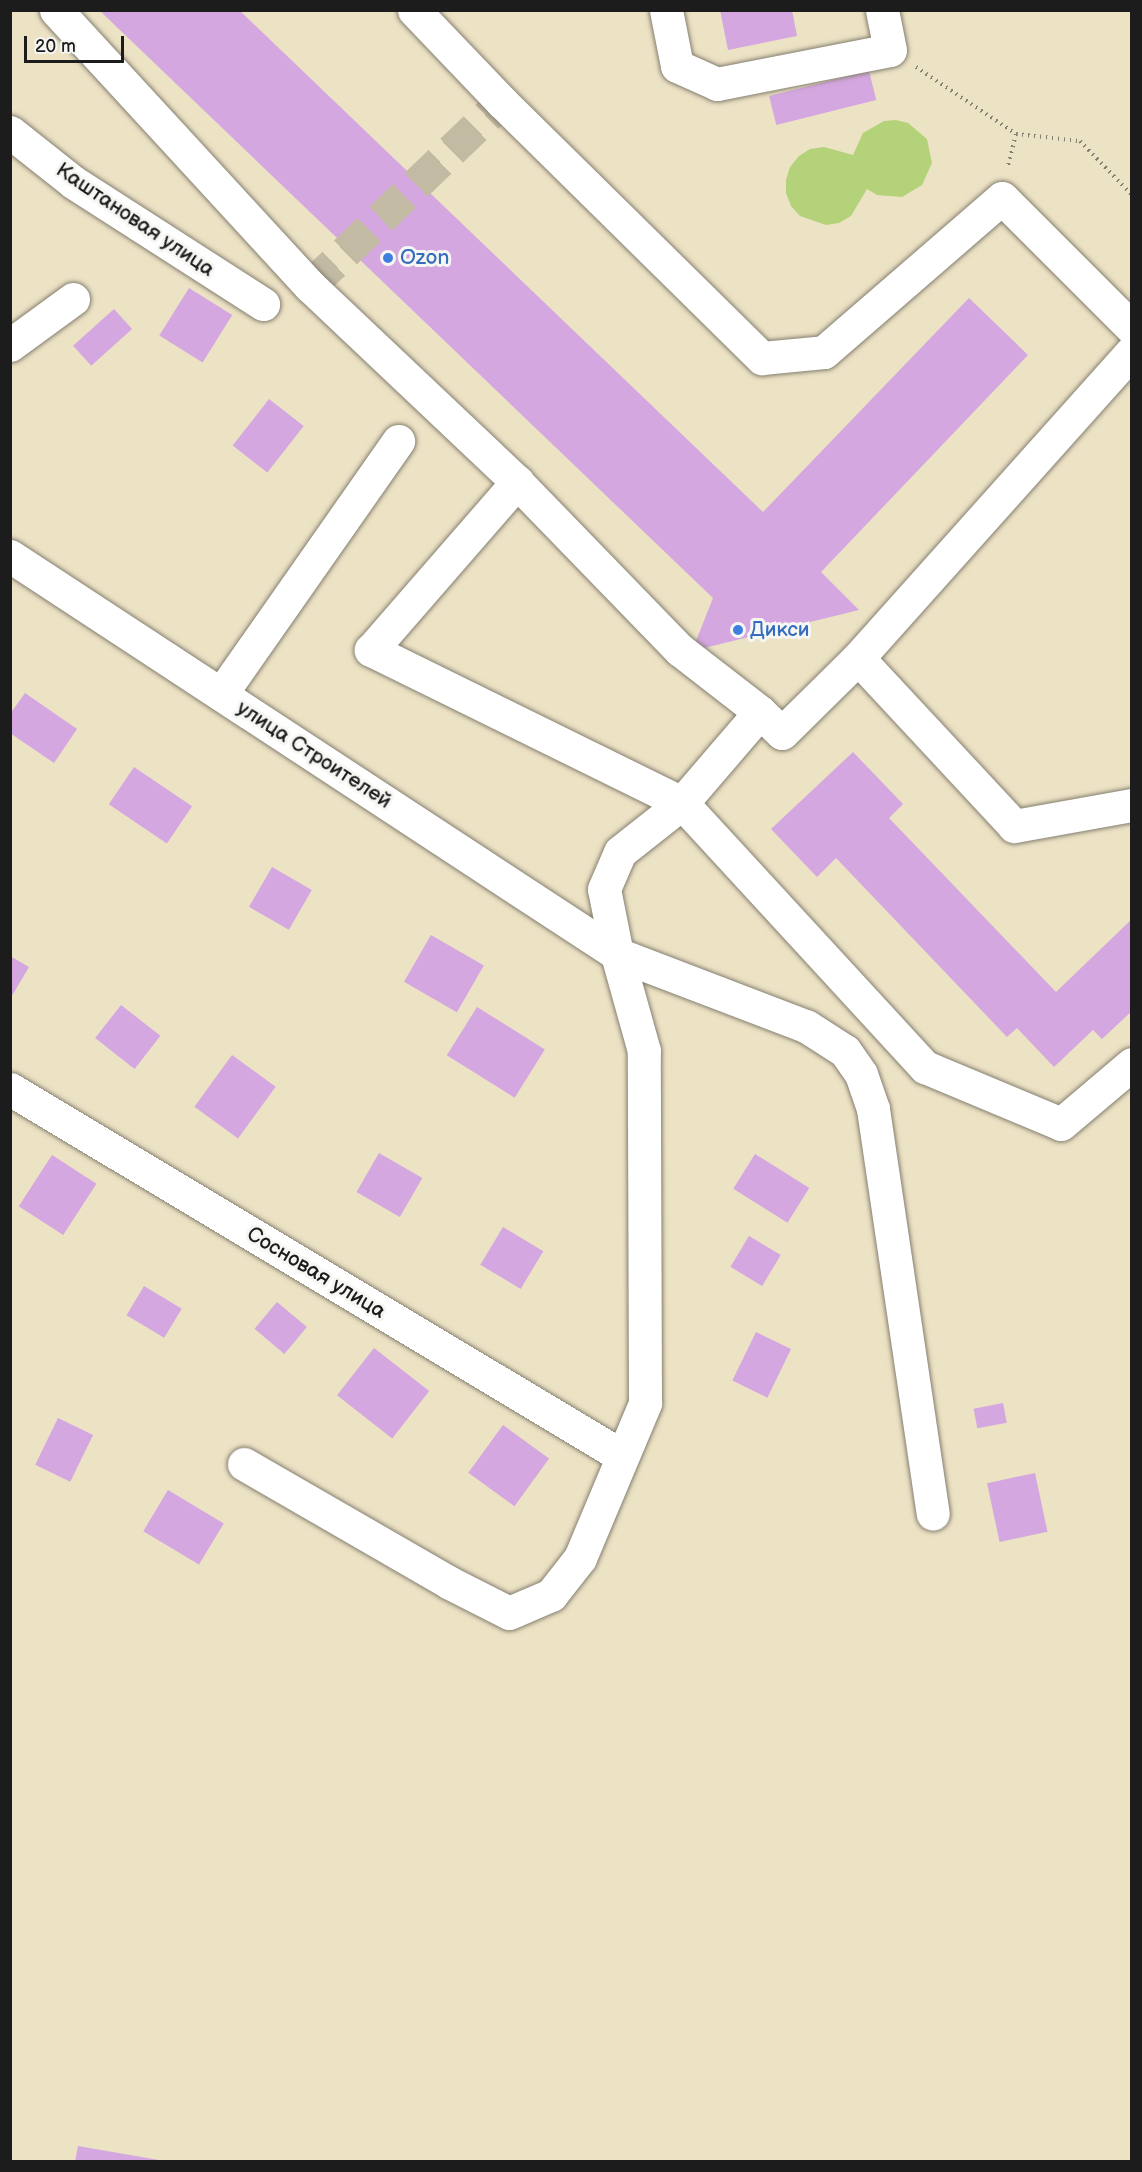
<!DOCTYPE html>
<meta charset="utf-8">
<style>
body{margin:0}
#map{position:relative;width:1142px;height:2172px;overflow:hidden;background:#ece2c4;font-family:"Balsamiq Sans",sans-serif}
div>[style]{position:absolute}
[style*='--x']{left:calc(var(--x)*1px);top:calc(var(--y)*1px);width:calc(var(--w)*1px);rotate:calc(var(--a)*1deg)}
.green>*{inset:0;background:#b4d279}
.building>*{inset:0;background:#d4a7e1;transform-origin:0 0}
.minor-tunnel>*{height:33px;margin-top:-16.5px;transform-origin:0;background:repeating-linear-gradient(90deg,#c2baa2 0 33px,transparent 0 49px)}
.path>*{height:4px;margin-top:-2px;transform-origin:0;background:repeating-linear-gradient(90deg,#847f70 0 1.5px,transparent 0 6px)}
.roads{filter:drop-shadow(0 0 2px #847f70) drop-shadow(0 0 2px #847f70)}
.minor>*{height:33px;margin:-16.5px;padding:0 16.5px;transform-origin:16.5px;border-radius:16.5px;background:#fff}
.dots>*{width:16px;height:16px;translate:-50% -50%;box-sizing:border-box;border:3px solid #f6f6f2;border-radius:50%}
span{translate:-50% -50%;white-space:nowrap;text-align:center;line-height:1.15;-webkit-text-stroke:6px #f6f6f2;paint-order:stroke}
.street-label{font-size:21px;color:#1c1c1c}
.shop-label{font-size:21px;color:#366cbe}
.left{translate:0 -50%;text-align:left}
.frame{position:absolute;inset:0;border:12px solid #1c1c1c;pointer-events:none}
.scale{position:absolute;left:24px;top:36px;width:100px;height:27px;box-sizing:border-box;border:3px solid #1c1c1c;border-top:0;padding-left:8px;font-size:18px;line-height:21px;white-space:nowrap;color:#1c1c1c;-webkit-text-stroke:4px #f6f6f2;paint-order:stroke}
</style>
<div id="map">
<div class="green">
<div style="clip-path:polygon(896px 120px,908px 123px,927px 139px,932px 163px,922px 185px,902px 197px,877px 195px,867px 189px,851px 216px,839px 223px,826px 225px,800px 216px,791px 206px,786px 193px,786px 180px,790px 167px,799px 156px,810px 149px,824px 147px,853px 155px,863px 133px,884px 121px)"></div>
</div>
<div class="building">
<div style="clip-path:polygon(99px 10px,239px 10px,763px 512px,969px 298px,1028px 355px,821px 572px,859px 610px,692px 651px,713px 598px)"></div>
<div style="clip-path:polygon(720px 10px,792px 10px,797px 36px,728px 50px)"></div>
<div style="left:869px;top:71px;width:30px;height:103px;rotate:76deg"></div>
<div style="left:189px;top:288px;width:51px;height:56px;rotate:32deg"></div>
<div style="left:114px;top:309px;width:27px;height:55px;rotate:48deg"></div>
<div style="left:269px;top:399px;width:44px;height:59px;rotate:38deg"></div>
<div style="clip-path:polygon(25px 693px,77px 729px,54px 763px,10px 733px,10px 714px)"></div>
<div style="clip-path:polygon(853px 752px,903px 804px,889px 818px,1056px 992px,1132px 919px,1132px 1011px,1102px 1039px,1093px 1030px,1054px 1067px,1017px 1028px,1007px 1037px,836px 858px,817px 877px,771px 829px)"></div>
<div style="left:134px;top:767px;width:70px;height:45px;rotate:34deg"></div>
<div style="left:272px;top:867px;width:46px;height:46px;rotate:30deg"></div>
<div style="left:431px;top:935px;width:61px;height:54px;rotate:30deg"></div>
<div style="clip-path:polygon(10px 956px,29px 967px,10px 999px)"></div>
<div style="left:121px;top:1005px;width:50px;height:42px;rotate:38deg"></div>
<div style="left:477px;top:1007px;width:80px;height:57px;rotate:32deg"></div>
<div style="left:232px;top:1055px;width:54px;height:64px;rotate:36deg"></div>
<div style="left:379px;top:1153px;width:50px;height:45px;rotate:30deg"></div>
<div style="left:755px;top:1154px;width:64px;height:41px;rotate:32deg"></div>
<div style="left:52px;top:1155px;width:53px;height:61px;rotate:33deg"></div>
<div style="left:503px;top:1227px;width:47px;height:44px;rotate:31deg"></div>
<div style="left:749px;top:1236px;width:37px;height:36px;rotate:31deg"></div>
<div style="left:144px;top:1286px;width:44px;height:34px;rotate:31deg"></div>
<div style="left:277px;top:1302px;width:39px;height:35px;rotate:40deg"></div>
<div style="left:756px;top:1332px;width:39px;height:54px;rotate:26deg"></div>
<div style="left:374px;top:1348px;width:70px;height:60px;rotate:38deg"></div>
<div style="left:1003px;top:1403px;width:20px;height:30px;rotate:79deg"></div>
<div style="left:58px;top:1418px;width:39px;height:52px;rotate:26deg"></div>
<div style="left:503px;top:1425px;width:57px;height:59px;rotate:36deg"></div>
<div style="left:1035px;top:1473px;width:60px;height:49px;rotate:78deg"></div>
<div style="left:168px;top:1490px;width:65px;height:48px;rotate:31deg"></div>
<div style="clip-path:polygon(78px 2146px,159px 2160px,159px 2162px,75px 2162px)"></div>
</div>
<div class="minor-tunnel">
<div style="--x:310;--y:286;--w:266;--a:-43.8"></div>
</div>
<div class="path">
<div style="--x:916;--y:67;--w:120;--a:33.8"></div>
<div style="--x:1016;--y:134;--w:34;--a:104"></div>
<div style="--x:1016;--y:134;--w:64;--a:6.2"></div>
<div style="--x:1080;--y:141;--w:75;--a:46.1"></div>
</div>
<div class="roads">
<div class="minor">
<div style="--x:56;--y:10;--w:375;--a:47.4"></div>
<div style="--x:310;--y:286;--w:285;--a:43.4"></div>
<div style="--x:517;--y:482;--w:234;--a:45.9"></div>
<div style="--x:680;--y:650;--w:101;--a:37.8"></div>
<div style="--x:760;--y:712;--w:30;--a:44"></div>
<div style="--x:782;--y:733;--w:107;--a:-44.6"></div>
<div style="--x:858;--y:658;--w:411;--a:-48.2"></div>
<div style="--x:414;--y:10;--w:127;--a:46.3"></div>
<div style="--x:502;--y:102;--w:365;--a:44.6"></div>
<div style="--x:762;--y:358;--w:62;--a:-5.5"></div>
<div style="--x:824;--y:352;--w:235;--a:-40.9"></div>
<div style="--x:1002;--y:198;--w:184;--a:45"></div>
<div style="--x:666;--y:10;--w:57;--a:78.9"></div>
<div style="--x:677;--y:66;--w:44;--a:24.2"></div>
<div style="--x:717;--y:84;--w:176;--a:-11.1"></div>
<div style="--x:890;--y:50;--w:41;--a:-101.3"></div>
<div style="--x:10;--y:132;--w:80;--a:38.4"></div>
<div style="--x:73;--y:182;--w:226;--a:32.7"></div>
<div style="--x:10;--y:345;--w:78;--a:-36.1"></div>
<div style="--x:10;--y:556;--w:726;--a:33.25"></div>
<div style="--x:617;--y:954;--w:202;--a:20.9"></div>
<div style="--x:806;--y:1026;--w:46;--a:32.7"></div>
<div style="--x:845;--y:1051;--w:28;--a:55"></div>
<div style="--x:861;--y:1074;--w:37;--a:71"></div>
<div style="--x:873;--y:1109;--w:409;--a:81.6"></div>
<div style="--x:858;--y:658;--w:229;--a:47.1"></div>
<div style="--x:1014;--y:826;--w:120;--a:-10.1"></div>
<div style="--x:221;--y:694;--w:309;--a:-55"></div>
<div style="--x:760;--y:712;--w:120;--a:130.6"></div>
<div style="--x:682;--y:803;--w:359;--a:47.4"></div>
<div style="--x:925;--y:1067;--w:147;--a:22.7"></div>
<div style="--x:1061;--y:1124;--w:93;--a:-40.2"></div>
<div style="--x:10;--y:1089;--w:714;--a:30.95"></div>
<div style="--x:244;--y:1464;--w:236;--a:30"></div>
<div style="--x:448;--y:1582;--w:68;--a:26.9"></div>
<div style="--x:509;--y:1613;--w:46;--a:-23.2"></div>
<div style="--x:551;--y:1595;--w:47;--a:-51.9"></div>
<div style="--x:580;--y:1558;--w:168;--a:-67.2"></div>
<div style="--x:645;--y:1403;--w:352;--a:-90.2"></div>
<div style="--x:644;--y:1051;--w:101;--a:-105.6"></div>
<div style="--x:617;--y:954;--w:66;--a:-101.3"></div>
<div style="--x:604;--y:889;--w:40;--a:-66.6"></div>
<div style="--x:620;--y:852;--w:79;--a:-38.3"></div>
<div style="--x:682;--y:803;--w:347;--a:-153.8"></div>
<div style="--x:371;--y:650;--w:223;--a:-49"></div>
</div>
</div>
<div class="dots">
<div style="left:388px;top:258px;background:#3f7fe0"></div>
<div style="left:738px;top:630px;background:#3f7fe0"></div>
</div>
<div class="street-label">
<span style="left:135px;top:220px;rotate:34deg">Каштановая улица</span>
<span style="left:314px;top:755px;rotate:33deg">улица Строителей</span>
<span style="left:316px;top:1273px;rotate:31deg">Сосновая улица</span>
</div>
<div class="shop-label">
<span class="left" style="left:400px;top:258px">Ozon</span>
<span class="left" style="left:750px;top:630px">Дикси</span>
</div>
<div class="frame"></div>
<div class="scale">20 m</div>
</div>
